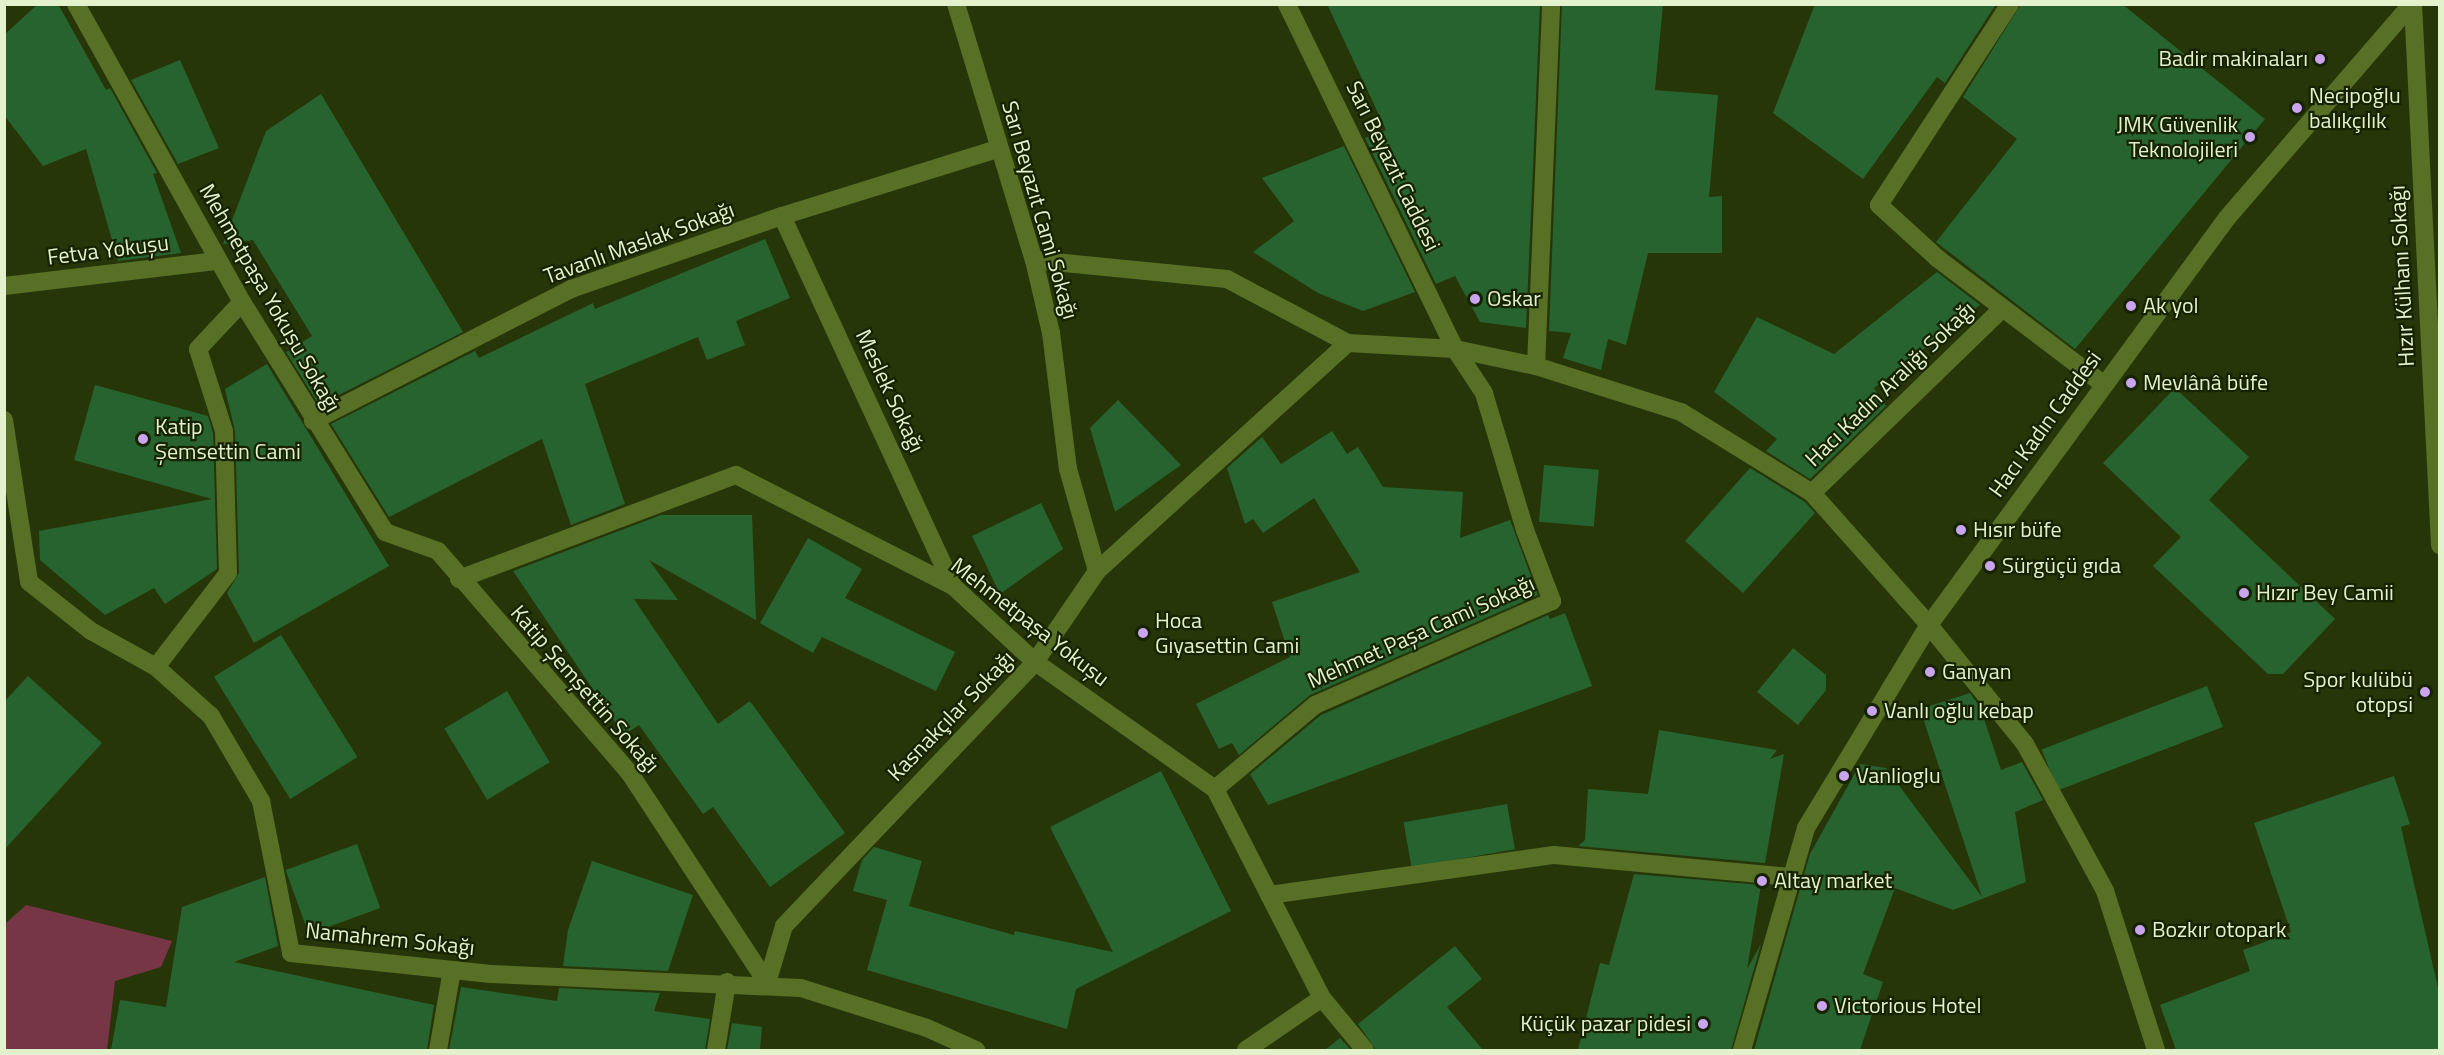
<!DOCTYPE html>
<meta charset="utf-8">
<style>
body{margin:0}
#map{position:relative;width:2444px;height:1055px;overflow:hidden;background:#1f2b04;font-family:"Titillium Web",sans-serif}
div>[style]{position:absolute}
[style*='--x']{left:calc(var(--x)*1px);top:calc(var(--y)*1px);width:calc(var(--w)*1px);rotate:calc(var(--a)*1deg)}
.built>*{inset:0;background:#273609;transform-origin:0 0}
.forest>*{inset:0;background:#763646}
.building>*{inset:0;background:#27632e;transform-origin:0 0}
.street>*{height:18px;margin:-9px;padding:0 9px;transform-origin:9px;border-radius:9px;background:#577026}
.dots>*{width:16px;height:16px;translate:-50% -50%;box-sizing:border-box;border:3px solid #162200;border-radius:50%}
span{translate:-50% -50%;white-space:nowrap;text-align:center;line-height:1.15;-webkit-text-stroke:4.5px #162200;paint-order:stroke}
.poi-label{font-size:22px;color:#e3f2cd}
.right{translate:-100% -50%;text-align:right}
.left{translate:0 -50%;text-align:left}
.street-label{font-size:22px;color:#e3f2cd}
.frame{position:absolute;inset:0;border:6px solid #e3f2cd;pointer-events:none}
</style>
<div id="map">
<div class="built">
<div style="left:5px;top:5px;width:2434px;height:1045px"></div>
</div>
<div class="forest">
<div style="clip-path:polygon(26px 905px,172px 941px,161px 967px,115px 981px,107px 1050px,5px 1050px,5px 924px)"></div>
</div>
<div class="building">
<div style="clip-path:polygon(38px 4px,58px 4px,106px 90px,110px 88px,157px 173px,153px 174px,181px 253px,118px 261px,86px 149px,43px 166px,4px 115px,4px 35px)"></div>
<div style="clip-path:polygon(1327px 4px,1540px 4px,1526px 328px,1480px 322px,1455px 276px,1436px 284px,1365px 138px,1386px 130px)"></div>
<div style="clip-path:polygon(1562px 4px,1663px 4px,1655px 90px,1718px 95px,1709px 197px,1722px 196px,1722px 253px,1648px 253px,1626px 345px,1608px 339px,1601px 370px,1563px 358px,1571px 333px,1549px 331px)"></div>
<div style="clip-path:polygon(1815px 4px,1996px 4px,1945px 83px,1937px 77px,1863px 179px,1773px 113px)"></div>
<div style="clip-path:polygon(2021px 4px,2122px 4px,2265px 119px,2075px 349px,1936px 242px,2017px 139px,1963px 97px)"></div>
<div style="clip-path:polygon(180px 60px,219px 148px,178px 164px,131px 80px)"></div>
<div style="clip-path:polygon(321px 94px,463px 332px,319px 405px,286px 352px,312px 336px,253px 240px,223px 244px,266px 131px)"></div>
<div style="clip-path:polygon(1344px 146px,1415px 292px,1363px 311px,1318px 293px,1253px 252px,1294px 221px,1262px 178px)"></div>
<div style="clip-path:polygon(765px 239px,790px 298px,736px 321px,745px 345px,707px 360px,698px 337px,585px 384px,625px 504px,571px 525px,542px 439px,389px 517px,331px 424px,475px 351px,479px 358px,593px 303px,595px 309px)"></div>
<div style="clip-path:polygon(1937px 272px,1980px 305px,1874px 388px,1886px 406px,1810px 479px,1766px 451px,1777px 439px,1714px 392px,1757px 317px,1834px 354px)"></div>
<div style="clip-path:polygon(267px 364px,389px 566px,254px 643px,227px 593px,239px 573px,235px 431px,225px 389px)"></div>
<div style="clip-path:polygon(95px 385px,208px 416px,213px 433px,217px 569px,165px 604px,154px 588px,105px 615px,40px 560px,39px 531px,212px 499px,74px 460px)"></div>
<div style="clip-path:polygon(2175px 388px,2249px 457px,2209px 500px,2335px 619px,2283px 674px,2268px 674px,2153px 566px,2181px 537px,2103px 463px)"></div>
<div style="clip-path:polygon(1118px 400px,1181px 465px,1115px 512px,1090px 428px)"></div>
<div style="clip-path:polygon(1332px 431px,1347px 454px,1358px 447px,1383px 487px,1463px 492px,1460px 538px,1510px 520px,1538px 595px,1310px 695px,1239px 755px,1232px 743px,1219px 749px,1196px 704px,1290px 657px,1272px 602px,1360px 572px,1314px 498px,1263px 533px,1253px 519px,1245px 524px,1227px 468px,1262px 437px,1281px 464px)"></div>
<div style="left:1544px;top:465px;width:55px;height:57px;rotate:5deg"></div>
<div style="clip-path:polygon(1750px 468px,1805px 502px,1815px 513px,1743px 593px,1685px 541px)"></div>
<div style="clip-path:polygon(1041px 503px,1063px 549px,1000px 594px,972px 536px)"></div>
<div style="clip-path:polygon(661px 515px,752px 515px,756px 620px,649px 560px,678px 600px,634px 599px,718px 724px,750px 701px,845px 833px,770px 887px,713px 807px,703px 814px,639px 725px,624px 735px,513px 571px)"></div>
<div style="clip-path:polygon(808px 538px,862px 569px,845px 598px,955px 652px,936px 691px,822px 637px,813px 653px,760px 623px)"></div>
<div style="clip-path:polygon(1565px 613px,1592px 686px,1268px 805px,1250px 774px,1321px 715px,1548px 615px,1550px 619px)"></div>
<div style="left:281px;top:635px;width:144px;height:79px;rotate:58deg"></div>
<div style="clip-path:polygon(1793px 648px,1826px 675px,1826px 690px,1798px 725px,1757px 692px)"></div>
<div style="clip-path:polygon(28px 676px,102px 743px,4px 850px,4px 702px)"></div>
<div style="left:2207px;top:686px;width:44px;height:177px;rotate:69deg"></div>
<div style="left:507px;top:691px;width:83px;height:73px;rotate:59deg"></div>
<div style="clip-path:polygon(1970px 693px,1980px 707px,2001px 770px,2022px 762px,2043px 800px,2015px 812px,2026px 882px,1953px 910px,1895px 888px,1863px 974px,1883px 982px,1860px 1050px,1754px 1050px,1810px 854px,1860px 764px,1886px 768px,1982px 897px,1920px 709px)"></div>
<div style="clip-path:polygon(1659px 730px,1777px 750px,1770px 759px,1784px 754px,1765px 863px,1578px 846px,1585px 840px,1588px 789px,1648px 794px)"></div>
<div style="clip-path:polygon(1161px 771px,1231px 911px,1076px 989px,1067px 1029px,867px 970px,887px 900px,853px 891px,862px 860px,874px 847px,922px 861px,909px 906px,1014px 935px,1015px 931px,1113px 952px,1050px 827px)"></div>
<div style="clip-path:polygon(2394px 776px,2410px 824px,2401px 827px,2439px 992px,2439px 1050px,2176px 1050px,2160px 1005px,2250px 971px,2243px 950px,2291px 932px,2254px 823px)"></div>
<div style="left:1507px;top:804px;width:46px;height:105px;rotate:80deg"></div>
<div style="left:357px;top:844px;width:68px;height:76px;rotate:70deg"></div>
<div style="clip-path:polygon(592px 861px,693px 895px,668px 971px,563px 966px,568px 930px)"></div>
<div style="clip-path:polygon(1634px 874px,1761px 885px,1747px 969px,1761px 944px,1731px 1050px,1578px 1050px,1600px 963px,1609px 965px)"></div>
<div style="clip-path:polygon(265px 877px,278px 946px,234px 962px,434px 1005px,427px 1050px,111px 1050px,120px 1000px,166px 1007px,182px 907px)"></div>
<div style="clip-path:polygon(1455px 946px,1482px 979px,1447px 1007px,1483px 1050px,1376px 1050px,1358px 1024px)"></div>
<div style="clip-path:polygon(461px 987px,557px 1001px,559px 988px,660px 993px,654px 1011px,710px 1019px,705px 1050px,449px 1050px)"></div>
<div style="clip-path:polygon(732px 1023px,762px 1027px,760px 1050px,727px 1050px)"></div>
<div style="clip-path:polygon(1340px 1038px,1351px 1050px,1325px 1050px)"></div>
</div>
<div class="street">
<div style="--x:76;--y:4;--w:341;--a:60.9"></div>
<div style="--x:242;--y:302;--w:271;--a:58.1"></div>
<div style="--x:385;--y:532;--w:56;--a:19.7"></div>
<div style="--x:438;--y:551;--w:292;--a:49.2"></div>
<div style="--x:629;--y:772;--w:252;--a:56.8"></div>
<div style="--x:956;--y:4;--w:268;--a:73.1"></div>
<div style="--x:1034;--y:260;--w:75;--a:76.9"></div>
<div style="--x:1051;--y:333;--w:137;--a:82.9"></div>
<div style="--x:1068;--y:469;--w:106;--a:74.1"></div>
<div style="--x:2010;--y:4;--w:240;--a:123.1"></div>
<div style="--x:1879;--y:205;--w:79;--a:42.4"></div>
<div style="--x:1937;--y:258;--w:208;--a:37.2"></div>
<div style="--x:2413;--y:4;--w:542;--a:87.14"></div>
<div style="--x:782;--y:216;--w:408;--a:65.2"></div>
<div style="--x:1034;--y:260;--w:194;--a:5.6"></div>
<div style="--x:1227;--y:279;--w:137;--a:27.9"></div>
<div style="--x:1348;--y:343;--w:107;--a:3.2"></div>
<div style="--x:1455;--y:349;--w:83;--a:11.9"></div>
<div style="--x:1536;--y:366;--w:152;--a:17.6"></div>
<div style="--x:1681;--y:412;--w:154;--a:31.7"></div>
<div style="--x:1812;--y:493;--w:176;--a:48.4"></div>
<div style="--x:1929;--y:625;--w:153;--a:51.1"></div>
<div style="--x:2025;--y:744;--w:167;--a:61.4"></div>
<div style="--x:2105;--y:891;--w:167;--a:72.2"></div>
<div style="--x:4;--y:286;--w:215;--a:-6.7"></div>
<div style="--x:1536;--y:366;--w:362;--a:-87.6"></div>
<div style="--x:4;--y:420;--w:164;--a:81.2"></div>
<div style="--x:29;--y:582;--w:79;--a:38.3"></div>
<div style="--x:91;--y:631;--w:74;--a:29"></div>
<div style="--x:156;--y:667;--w:74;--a:41.7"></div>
<div style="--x:211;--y:716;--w:99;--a:59.5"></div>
<div style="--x:261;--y:801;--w:155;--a:78.8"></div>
<div style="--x:291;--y:953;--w:201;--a:6"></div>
<div style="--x:491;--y:974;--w:310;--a:2.6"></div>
<div style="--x:801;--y:988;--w:132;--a:17.6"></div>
<div style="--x:927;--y:1028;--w:54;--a:24.2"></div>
<div style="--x:313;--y:421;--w:290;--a:-27.1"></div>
<div style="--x:571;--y:289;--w:223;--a:-19.1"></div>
<div style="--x:782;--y:216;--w:225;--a:-17.3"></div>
<div style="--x:1812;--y:493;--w:264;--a:-44.1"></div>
<div style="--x:459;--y:579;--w:296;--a:-20.6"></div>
<div style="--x:736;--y:475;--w:244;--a:27.1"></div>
<div style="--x:953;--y:586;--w:112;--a:42.8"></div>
<div style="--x:1035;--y:662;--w:220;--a:35.2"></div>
<div style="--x:1215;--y:789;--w:235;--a:62.9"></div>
<div style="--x:1322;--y:998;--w:67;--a:50.4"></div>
<div style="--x:156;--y:667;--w:118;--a:-52.5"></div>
<div style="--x:228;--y:573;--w:142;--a:-91.6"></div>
<div style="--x:224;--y:431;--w:86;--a:-107.6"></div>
<div style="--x:198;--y:349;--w:64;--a:-46.9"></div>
<div style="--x:1215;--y:789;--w:131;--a:-40"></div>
<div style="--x:1315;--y:705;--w:259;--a:-23.7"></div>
<div style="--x:1552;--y:601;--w:76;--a:-110.8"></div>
<div style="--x:1525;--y:530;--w:143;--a:-106.7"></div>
<div style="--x:1484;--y:393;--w:53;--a:-123.4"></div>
<div style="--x:1455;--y:349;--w:384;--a:-116"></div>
<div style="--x:1269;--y:895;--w:288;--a:-8"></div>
<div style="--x:1554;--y:855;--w:239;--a:5.3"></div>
<div style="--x:767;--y:983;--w:59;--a:-73.4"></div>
<div style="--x:784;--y:926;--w:364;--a:-46.4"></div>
<div style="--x:1035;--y:662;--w:110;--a:-55.7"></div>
<div style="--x:1097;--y:571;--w:339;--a:-42.3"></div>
<div style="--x:438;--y:1050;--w:81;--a:-80.1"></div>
<div style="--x:716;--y:1050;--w:69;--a:-80.8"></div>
<div style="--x:1246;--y:1050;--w:92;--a:-34.4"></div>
<div style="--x:1742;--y:1050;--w:231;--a:-73.9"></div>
<div style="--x:1806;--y:828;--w:237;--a:-58.8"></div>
<div style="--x:1929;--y:625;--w:504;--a:-53.79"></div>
<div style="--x:2227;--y:218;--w:283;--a:-49.2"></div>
</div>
<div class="dots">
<div style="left:2320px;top:59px;background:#c8a5ee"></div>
<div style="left:2297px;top:108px;background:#c8a5ee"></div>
<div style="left:2250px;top:137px;background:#c8a5ee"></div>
<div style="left:1475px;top:299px;background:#c8a5ee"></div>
<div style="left:2131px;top:306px;background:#c8a5ee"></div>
<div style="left:2131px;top:383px;background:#c8a5ee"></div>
<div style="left:143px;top:439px;background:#c8a5ee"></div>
<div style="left:1961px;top:530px;background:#c8a5ee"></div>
<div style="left:1990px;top:566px;background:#c8a5ee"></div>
<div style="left:2244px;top:593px;background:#c8a5ee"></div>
<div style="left:1143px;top:633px;background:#c8a5ee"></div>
<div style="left:1930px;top:672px;background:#c8a5ee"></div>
<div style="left:2425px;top:692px;background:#c8a5ee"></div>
<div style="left:1872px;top:711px;background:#c8a5ee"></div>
<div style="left:1844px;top:776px;background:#c8a5ee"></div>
<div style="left:1762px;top:881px;background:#c8a5ee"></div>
<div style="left:2140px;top:930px;background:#c8a5ee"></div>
<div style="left:1822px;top:1006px;background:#c8a5ee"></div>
<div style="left:1703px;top:1024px;background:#c8a5ee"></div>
</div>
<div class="poi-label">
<span class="right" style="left:2308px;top:59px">Badir makinaları</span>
<span class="left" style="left:2309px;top:108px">Necipoğlu<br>balıkçılık</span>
<span class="right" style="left:2238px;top:137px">JMK Güvenlik<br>Teknolojileri</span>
<span class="left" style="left:1487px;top:299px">Oskar</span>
<span class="left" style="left:2143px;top:306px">Ak yol</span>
<span class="left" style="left:2143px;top:383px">Mevlânâ büfe</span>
<span class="left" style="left:155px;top:439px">Katip<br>Şemsettin Cami</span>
<span class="left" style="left:1973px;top:530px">Hısır büfe</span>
<span class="left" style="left:2002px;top:566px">Sürgüçü gıda</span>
<span class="left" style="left:2256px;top:593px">Hızır Bey Camii</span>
<span class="left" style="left:1155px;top:633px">Hoca<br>Gıyasettin Cami</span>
<span class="left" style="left:1942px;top:672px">Ganyan</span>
<span class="right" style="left:2413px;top:692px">Spor kulübü<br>otopsi</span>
<span class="left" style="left:1884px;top:711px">Vanlı oğlu kebap</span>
<span class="left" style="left:1856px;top:776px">Vanlioglu</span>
<span class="left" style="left:1774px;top:881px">Altay market</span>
<span class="left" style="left:2152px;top:930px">Bozkır otopark</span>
<span class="left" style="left:1834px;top:1006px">Victorious Hotel</span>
<span class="right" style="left:1691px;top:1024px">Küçük pazar pidesi</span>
</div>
<div class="street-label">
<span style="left:1393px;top:166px;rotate:64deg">Sarı Beyazıt Caddesi</span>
<span style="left:1040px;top:210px;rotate:74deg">Sarı Beyazıt Cami Sokağı</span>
<span style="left:639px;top:243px;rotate:-20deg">Tavanlı Maslak Sokağı</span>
<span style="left:108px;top:250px;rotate:-7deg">Fetva Yokuşu</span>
<span style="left:2402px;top:276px;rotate:-93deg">Hızır Külhanı Sokağı</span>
<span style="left:270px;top:298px;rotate:60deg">Mehmetpaşa Yokuşu Sokağı</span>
<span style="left:1890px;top:384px;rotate:-44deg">Hacı Kadın Aralığı Sokağı</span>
<span style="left:890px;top:391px;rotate:65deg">Meslek Sokağı</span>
<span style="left:2045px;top:424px;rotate:-54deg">Hacı Kadın Caddesi</span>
<span style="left:1030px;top:622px;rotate:38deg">Mehmetpaşa Yokuşu</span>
<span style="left:1421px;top:632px;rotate:-24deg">Mehmet Paşa Cami Sokağı</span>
<span style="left:585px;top:689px;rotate:49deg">Katip Şemşettin Sokağı</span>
<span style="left:951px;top:716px;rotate:-46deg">Kasnakçılar Sokağı</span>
<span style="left:390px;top:939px;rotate:6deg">Namahrem Sokağı</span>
</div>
<div class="frame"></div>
</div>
